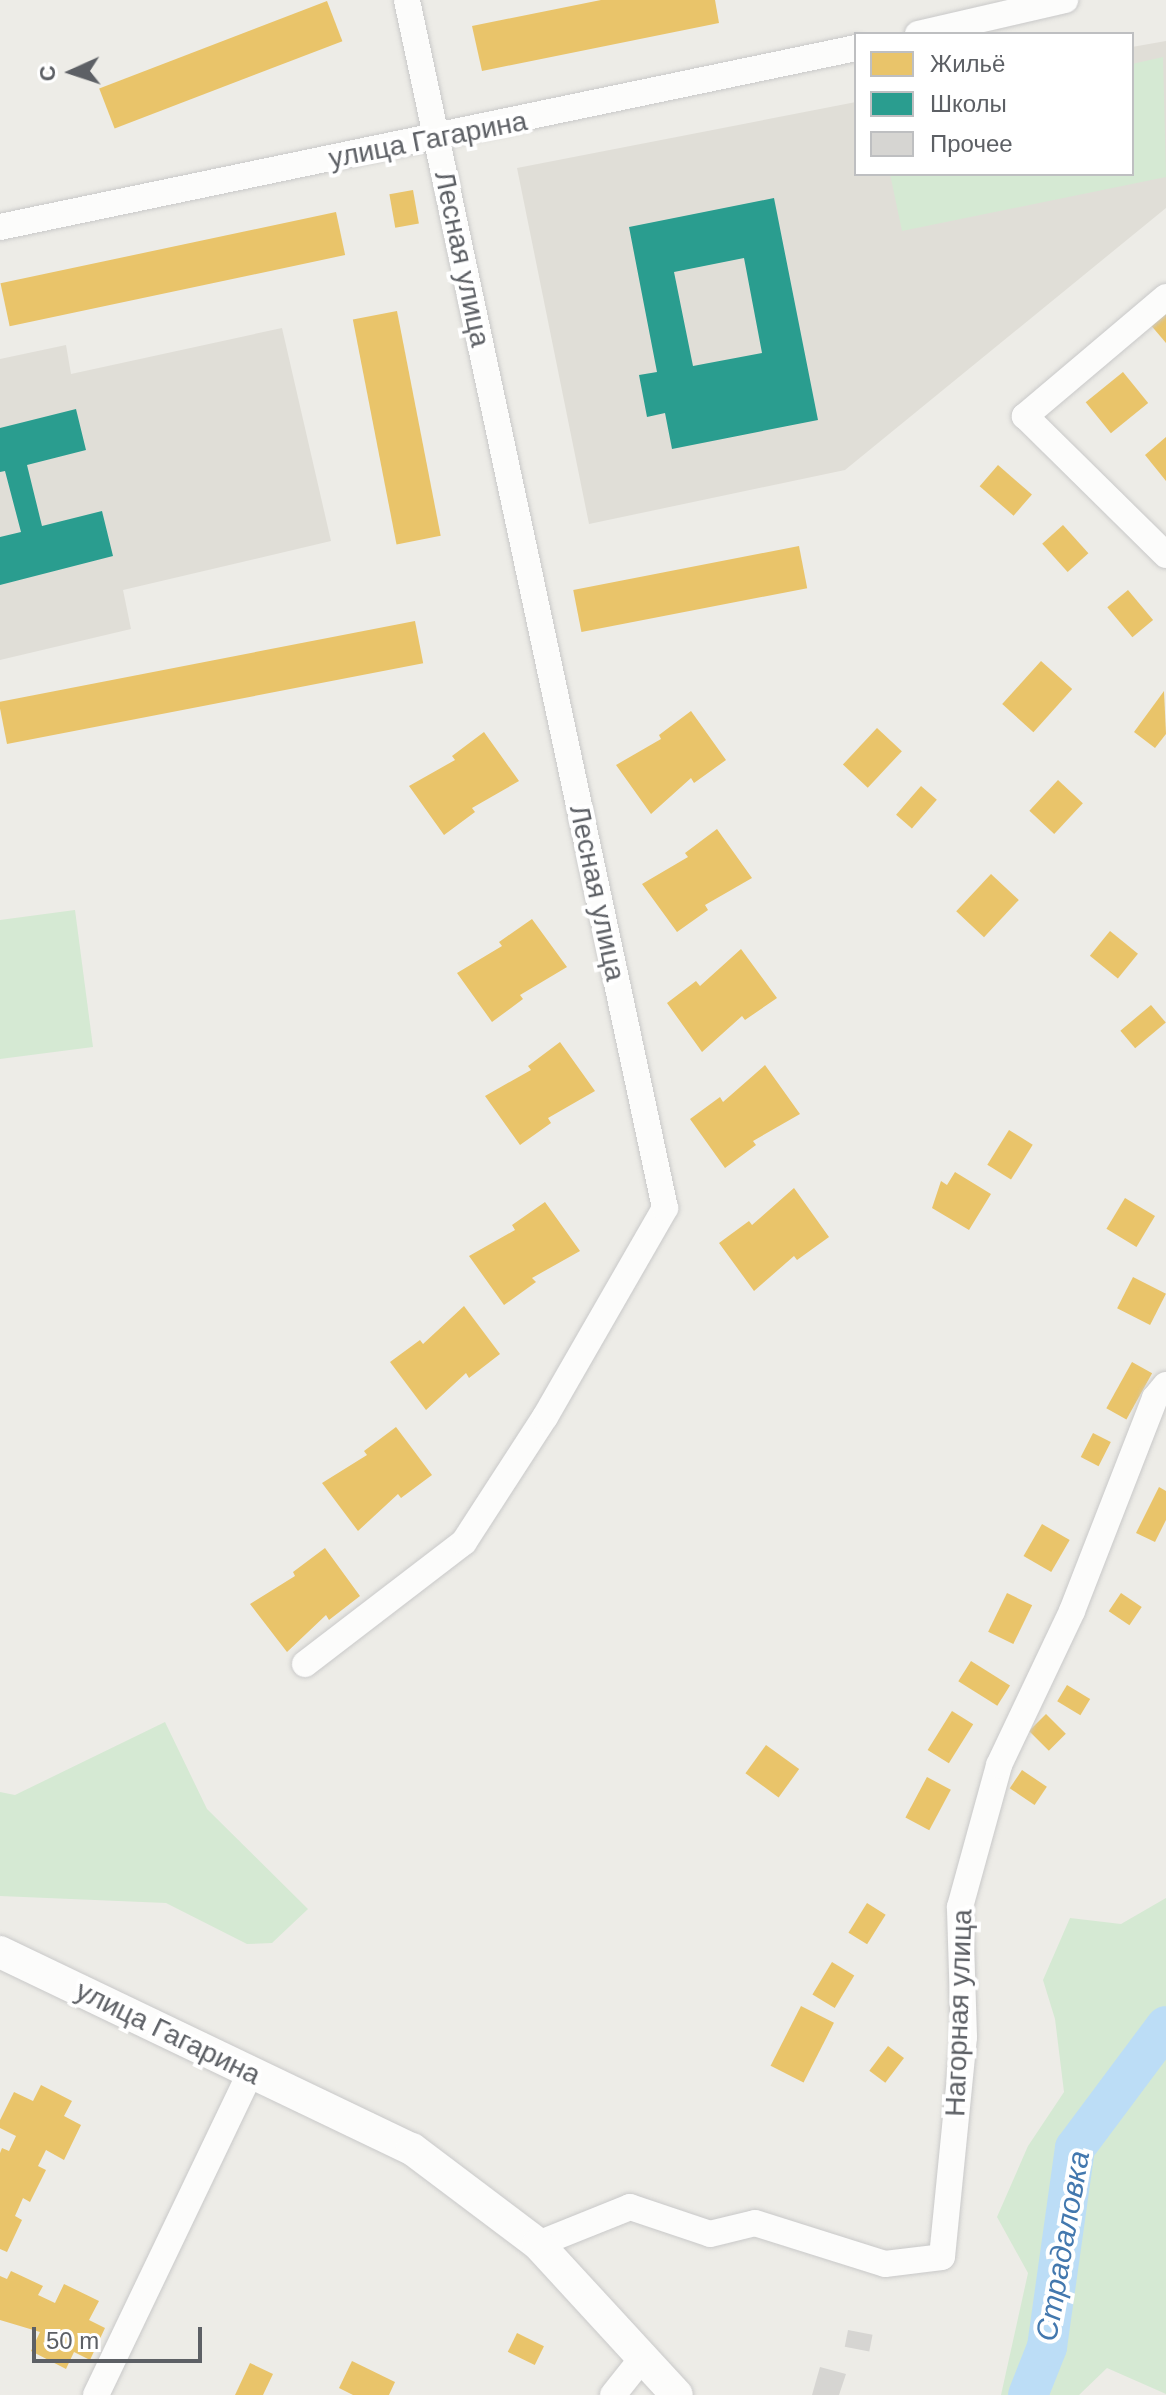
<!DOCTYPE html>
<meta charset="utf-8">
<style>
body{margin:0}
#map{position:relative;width:1166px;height:2395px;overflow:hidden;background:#edece7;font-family:Helvetica,sans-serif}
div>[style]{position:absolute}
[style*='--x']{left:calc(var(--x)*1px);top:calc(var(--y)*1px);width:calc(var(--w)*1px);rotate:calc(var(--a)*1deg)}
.education>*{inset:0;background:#e0ded7}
.green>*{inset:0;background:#d5e9d3}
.homes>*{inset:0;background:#e9c46a;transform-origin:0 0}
.schools>*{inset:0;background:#2a9d8f}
.river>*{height:40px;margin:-20px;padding:0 20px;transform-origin:20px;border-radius:20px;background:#bcddf6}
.building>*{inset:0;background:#d6d5d2;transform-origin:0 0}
.roads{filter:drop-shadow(0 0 2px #c9c9c9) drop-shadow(0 0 2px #c9c9c9)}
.minor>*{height:26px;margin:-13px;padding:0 13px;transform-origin:13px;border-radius:13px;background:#fcfcfb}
.tertiary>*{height:32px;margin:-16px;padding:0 16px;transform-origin:16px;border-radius:16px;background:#fcfcfb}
span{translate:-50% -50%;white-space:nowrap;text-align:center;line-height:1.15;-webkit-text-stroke:8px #fff;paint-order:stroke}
.street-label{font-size:28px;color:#5d6065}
.water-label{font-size:30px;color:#4378ae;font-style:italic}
.legend{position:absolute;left:854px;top:32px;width:280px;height:144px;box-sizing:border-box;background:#fff;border:2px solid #bebfc1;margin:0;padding:10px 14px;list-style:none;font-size:24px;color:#5d6065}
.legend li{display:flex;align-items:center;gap:16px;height:40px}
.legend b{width:40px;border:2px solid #bebfc1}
.north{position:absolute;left:32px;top:32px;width:80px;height:80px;-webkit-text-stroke:6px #fff;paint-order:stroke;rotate:267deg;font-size:22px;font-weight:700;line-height:32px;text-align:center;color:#5d6065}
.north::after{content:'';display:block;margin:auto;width:28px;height:36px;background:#5d6065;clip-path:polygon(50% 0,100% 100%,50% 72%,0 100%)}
.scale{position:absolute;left:32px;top:2327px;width:170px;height:36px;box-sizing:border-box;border:4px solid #5d6065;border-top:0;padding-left:10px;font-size:24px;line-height:28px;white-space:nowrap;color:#5d6065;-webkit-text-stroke:6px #fff;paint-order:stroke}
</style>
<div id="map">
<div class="education">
<div style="clip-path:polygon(1166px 41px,1166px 208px,845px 470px,589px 524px,517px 168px,856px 102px,856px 174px,1132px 174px,1132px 47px)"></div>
<div style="clip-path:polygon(282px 328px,331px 541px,123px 590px,131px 629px,0 660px,0 359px,66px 345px,71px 374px)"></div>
</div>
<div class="green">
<div style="clip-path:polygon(1163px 57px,1166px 177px,902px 231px,890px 174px,1132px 174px,1132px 64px)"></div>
<div style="clip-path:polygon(75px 910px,93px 1047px,0 1059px,0 920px)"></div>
<div style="clip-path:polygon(165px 1722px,207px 1809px,308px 1909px,272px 1943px,247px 1944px,166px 1903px,0 1896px,0 1792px,15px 1795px)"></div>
<div style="clip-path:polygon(1166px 1898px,1166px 2394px,1107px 2368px,1079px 2395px,1001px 2395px,1028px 2273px,997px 2217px,1028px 2146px,1064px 2092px,1055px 2019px,1043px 1980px,1070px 1918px,1121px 1924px)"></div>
</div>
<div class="homes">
<div style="clip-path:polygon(601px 0,715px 0,719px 23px,482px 71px,472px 26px)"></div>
<div style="left:327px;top:1px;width:43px;height:244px;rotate:69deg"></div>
<div style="left:413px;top:190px;width:34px;height:24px;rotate:80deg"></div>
<div style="left:336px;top:212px;width:44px;height:343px;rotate:78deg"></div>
<div style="clip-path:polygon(1166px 309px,1166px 343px,1149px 323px)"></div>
<div style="left:397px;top:311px;width:229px;height:45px;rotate:79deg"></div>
<div style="left:1123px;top:372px;width:40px;height:48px;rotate:51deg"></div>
<div style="clip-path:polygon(1166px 437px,1166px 481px,1145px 455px)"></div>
<div style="left:998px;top:465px;width:45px;height:28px;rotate:41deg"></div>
<div style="left:1063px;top:525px;width:38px;height:28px;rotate:48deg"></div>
<div style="left:799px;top:546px;width:43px;height:230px;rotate:79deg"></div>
<div style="left:1128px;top:590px;width:39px;height:27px;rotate:50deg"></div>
<div style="left:415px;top:621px;width:43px;height:424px;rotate:79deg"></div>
<div style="left:1041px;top:661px;width:42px;height:58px;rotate:42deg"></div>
<div style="clip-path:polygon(1164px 691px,1166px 734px,1155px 748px,1134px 732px)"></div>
<div style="clip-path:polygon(691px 711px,726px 760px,694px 783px,691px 778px,651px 814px,616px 765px,661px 739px,659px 735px)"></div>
<div style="left:877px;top:728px;width:34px;height:50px;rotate:43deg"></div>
<div style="clip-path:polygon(484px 732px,519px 781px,472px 808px,475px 812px,444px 835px,409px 786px,455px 760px,452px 756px)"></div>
<div style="left:1058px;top:780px;width:34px;height:42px;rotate:43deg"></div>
<div style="left:921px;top:786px;width:21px;height:38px;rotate:41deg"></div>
<div style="clip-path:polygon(717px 829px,752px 878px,705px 905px,708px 910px,677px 932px,642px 884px,688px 857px,685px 853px)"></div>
<div style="left:991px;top:874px;width:38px;height:51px;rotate:43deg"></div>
<div style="clip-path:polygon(532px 919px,567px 967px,520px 995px,523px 999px,492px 1022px,457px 973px,502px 946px,499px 942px)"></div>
<div style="left:1110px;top:931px;width:36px;height:32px;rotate:39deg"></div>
<div style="clip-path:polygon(741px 949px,777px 998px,745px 1020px,742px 1016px,702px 1052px,667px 1003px,696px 981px,700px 986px)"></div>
<div style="left:1151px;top:1005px;width:23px;height:40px;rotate:50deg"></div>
<div style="clip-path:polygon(560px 1042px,595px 1091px,548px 1118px,551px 1123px,520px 1145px,485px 1096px,531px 1070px,528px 1066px)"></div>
<div style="clip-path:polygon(765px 1065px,800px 1114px,753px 1141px,756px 1145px,725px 1168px,690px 1119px,720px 1097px,723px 1102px)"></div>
<div style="left:1009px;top:1130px;width:28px;height:41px;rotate:32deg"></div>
<div style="clip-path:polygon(955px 1172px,991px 1194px,969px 1230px,932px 1208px,941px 1181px,947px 1185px)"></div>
<div style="clip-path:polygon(794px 1188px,829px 1237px,797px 1260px,794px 1256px,754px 1291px,719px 1243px,749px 1221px,752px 1225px)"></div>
<div style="left:1125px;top:1198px;width:35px;height:36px;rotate:31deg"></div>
<div style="clip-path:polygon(545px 1202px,580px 1251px,532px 1278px,536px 1282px,504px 1305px,469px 1256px,515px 1230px,512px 1225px)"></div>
<div style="left:1133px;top:1277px;width:37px;height:35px;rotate:27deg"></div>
<div style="clip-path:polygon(464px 1306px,500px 1354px,469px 1378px,466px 1373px,426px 1410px,390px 1362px,420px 1340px,423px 1344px)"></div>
<div style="left:1132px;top:1362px;width:23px;height:53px;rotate:29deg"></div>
<div style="clip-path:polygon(396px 1427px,432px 1475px,401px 1498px,398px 1494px,358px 1531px,322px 1483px,367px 1455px,364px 1451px)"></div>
<div style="left:1093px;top:1433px;width:20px;height:27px;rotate:27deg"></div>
<div style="clip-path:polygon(1159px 1487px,1166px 1491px,1166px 1520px,1155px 1542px,1136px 1533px)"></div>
<div style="left:1042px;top:1524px;width:32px;height:37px;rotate:30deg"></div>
<div style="clip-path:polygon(325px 1548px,360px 1596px,329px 1620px,326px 1615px,287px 1652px,250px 1604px,295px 1576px,293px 1572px)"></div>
<div style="left:1007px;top:1593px;width:28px;height:43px;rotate:26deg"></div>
<div style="left:1121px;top:1593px;width:25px;height:22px;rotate:34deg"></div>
<div style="left:971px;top:1661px;width:46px;height:24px;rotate:32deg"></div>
<div style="left:1067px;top:1685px;width:27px;height:19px;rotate:31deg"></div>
<div style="left:952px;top:1711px;width:25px;height:46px;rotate:32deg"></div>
<div style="left:1046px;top:1714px;width:28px;height:24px;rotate:45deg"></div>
<div style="left:766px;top:1745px;width:41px;height:35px;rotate:36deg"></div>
<div style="left:1022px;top:1770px;width:30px;height:22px;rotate:34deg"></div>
<div style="left:927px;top:1777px;width:27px;height:46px;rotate:28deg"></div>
<div style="left:867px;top:1903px;width:22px;height:35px;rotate:32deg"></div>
<div style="left:832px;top:1962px;width:26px;height:38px;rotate:31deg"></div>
<div style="left:801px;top:2006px;width:37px;height:67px;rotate:27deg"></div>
<div style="left:888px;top:2046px;width:20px;height:31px;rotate:37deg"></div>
<div style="clip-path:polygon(41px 2085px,72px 2101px,64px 2116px,81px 2125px,64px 2160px,46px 2150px,38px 2166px,46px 2170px,30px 2202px,23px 2198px,15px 2216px,22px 2220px,7px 2252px,0 2249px,0 2153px,2px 2148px,9px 2151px,16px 2136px,0 2128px,0 2120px,14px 2092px,33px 2101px)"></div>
<div style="clip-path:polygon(11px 2271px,43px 2286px,38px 2295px,55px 2303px,64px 2284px,99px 2301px,89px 2320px,105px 2328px,90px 2360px,74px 2352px,66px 2369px,31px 2351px,40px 2332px,0 2320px,0 2276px,7px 2279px)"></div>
<div style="left:517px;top:2333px;width:30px;height:21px;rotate:26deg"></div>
<div style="clip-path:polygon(352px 2361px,395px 2382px,389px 2395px,353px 2395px,339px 2388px)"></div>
<div style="clip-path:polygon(250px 2363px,273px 2374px,263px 2395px,235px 2395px)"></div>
</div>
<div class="schools">
<div style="clip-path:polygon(evenodd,774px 198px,818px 420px,672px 449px,665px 413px,647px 417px,639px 375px,657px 372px,629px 227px,774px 198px,744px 258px,762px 353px,693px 366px,674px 272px,744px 258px)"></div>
<div style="clip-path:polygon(76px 409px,86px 450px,27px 465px,42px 526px,102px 511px,113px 556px,0 585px,0 537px,21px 532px,5px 471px,0 472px,0 428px)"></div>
</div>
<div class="river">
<div style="--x:1028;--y:2395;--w:52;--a:-68.4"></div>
<div style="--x:1047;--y:2347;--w:201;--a:-82"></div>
<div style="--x:1075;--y:2148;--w:152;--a:-53.3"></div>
</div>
<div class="building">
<div style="left:848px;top:2330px;width:25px;height:17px;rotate:11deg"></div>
<div style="clip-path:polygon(820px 2367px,846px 2374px,839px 2395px,812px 2395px)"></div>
</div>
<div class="roads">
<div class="minor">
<div style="--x:918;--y:34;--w:151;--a:-13"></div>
<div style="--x:0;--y:227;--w:875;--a:-11.81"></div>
<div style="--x:1166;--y:297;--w:185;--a:139.8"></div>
<div style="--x:1025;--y:416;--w:198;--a:44.6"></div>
<div style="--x:305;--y:1664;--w:200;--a:-37.5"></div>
<div style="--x:464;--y:1542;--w:149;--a:-57.1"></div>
<div style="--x:545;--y:1417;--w:241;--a:-60.1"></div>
<div style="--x:665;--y:1208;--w:1235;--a:-102.06"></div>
<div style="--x:538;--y:2244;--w:99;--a:-21.9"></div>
<div style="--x:630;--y:2207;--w:84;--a:18.6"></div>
<div style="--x:710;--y:2234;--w:46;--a:-13.7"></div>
<div style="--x:755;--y:2223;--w:136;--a:17.5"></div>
<div style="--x:885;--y:2264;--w:57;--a:-7"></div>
<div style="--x:942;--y:2257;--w:221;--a:-84.3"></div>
<div style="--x:964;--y:2037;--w:130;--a:-91.8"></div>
<div style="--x:960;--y:1907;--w:147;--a:-74.6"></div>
<div style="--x:999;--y:1765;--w:170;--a:-64.6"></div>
<div style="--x:1072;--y:1611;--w:229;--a:-68.7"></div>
<div style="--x:1155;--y:1398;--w:17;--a:-50"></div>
<div style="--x:96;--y:2395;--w:358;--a:-64.4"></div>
<div style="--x:613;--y:2395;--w:50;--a:-51.5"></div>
</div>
<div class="tertiary">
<div style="--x:0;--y:1952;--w:457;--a:25.6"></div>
<div style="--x:412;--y:2149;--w:158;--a:37"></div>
<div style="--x:538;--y:2244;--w:205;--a:47.4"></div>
</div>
</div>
<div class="street-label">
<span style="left:428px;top:140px;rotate:-11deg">улица Гагарина</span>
<span style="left:462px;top:259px;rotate:78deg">Лесная улица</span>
<span style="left:597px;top:893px;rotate:78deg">Лесная улица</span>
<span style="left:959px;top:2013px;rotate:-88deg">Нагорная улица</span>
<span style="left:168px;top:2033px;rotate:26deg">улица Гагарина</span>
</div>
<div class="water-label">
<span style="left:1063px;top:2246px;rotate:-80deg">Страдаловка</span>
</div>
<ul class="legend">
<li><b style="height:22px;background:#e9c46a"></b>Жильё</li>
<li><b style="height:22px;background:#2a9d8f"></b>Школы</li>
<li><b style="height:22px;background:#d6d5d2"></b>Прочее</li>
</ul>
<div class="north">С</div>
<div class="scale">50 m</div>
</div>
